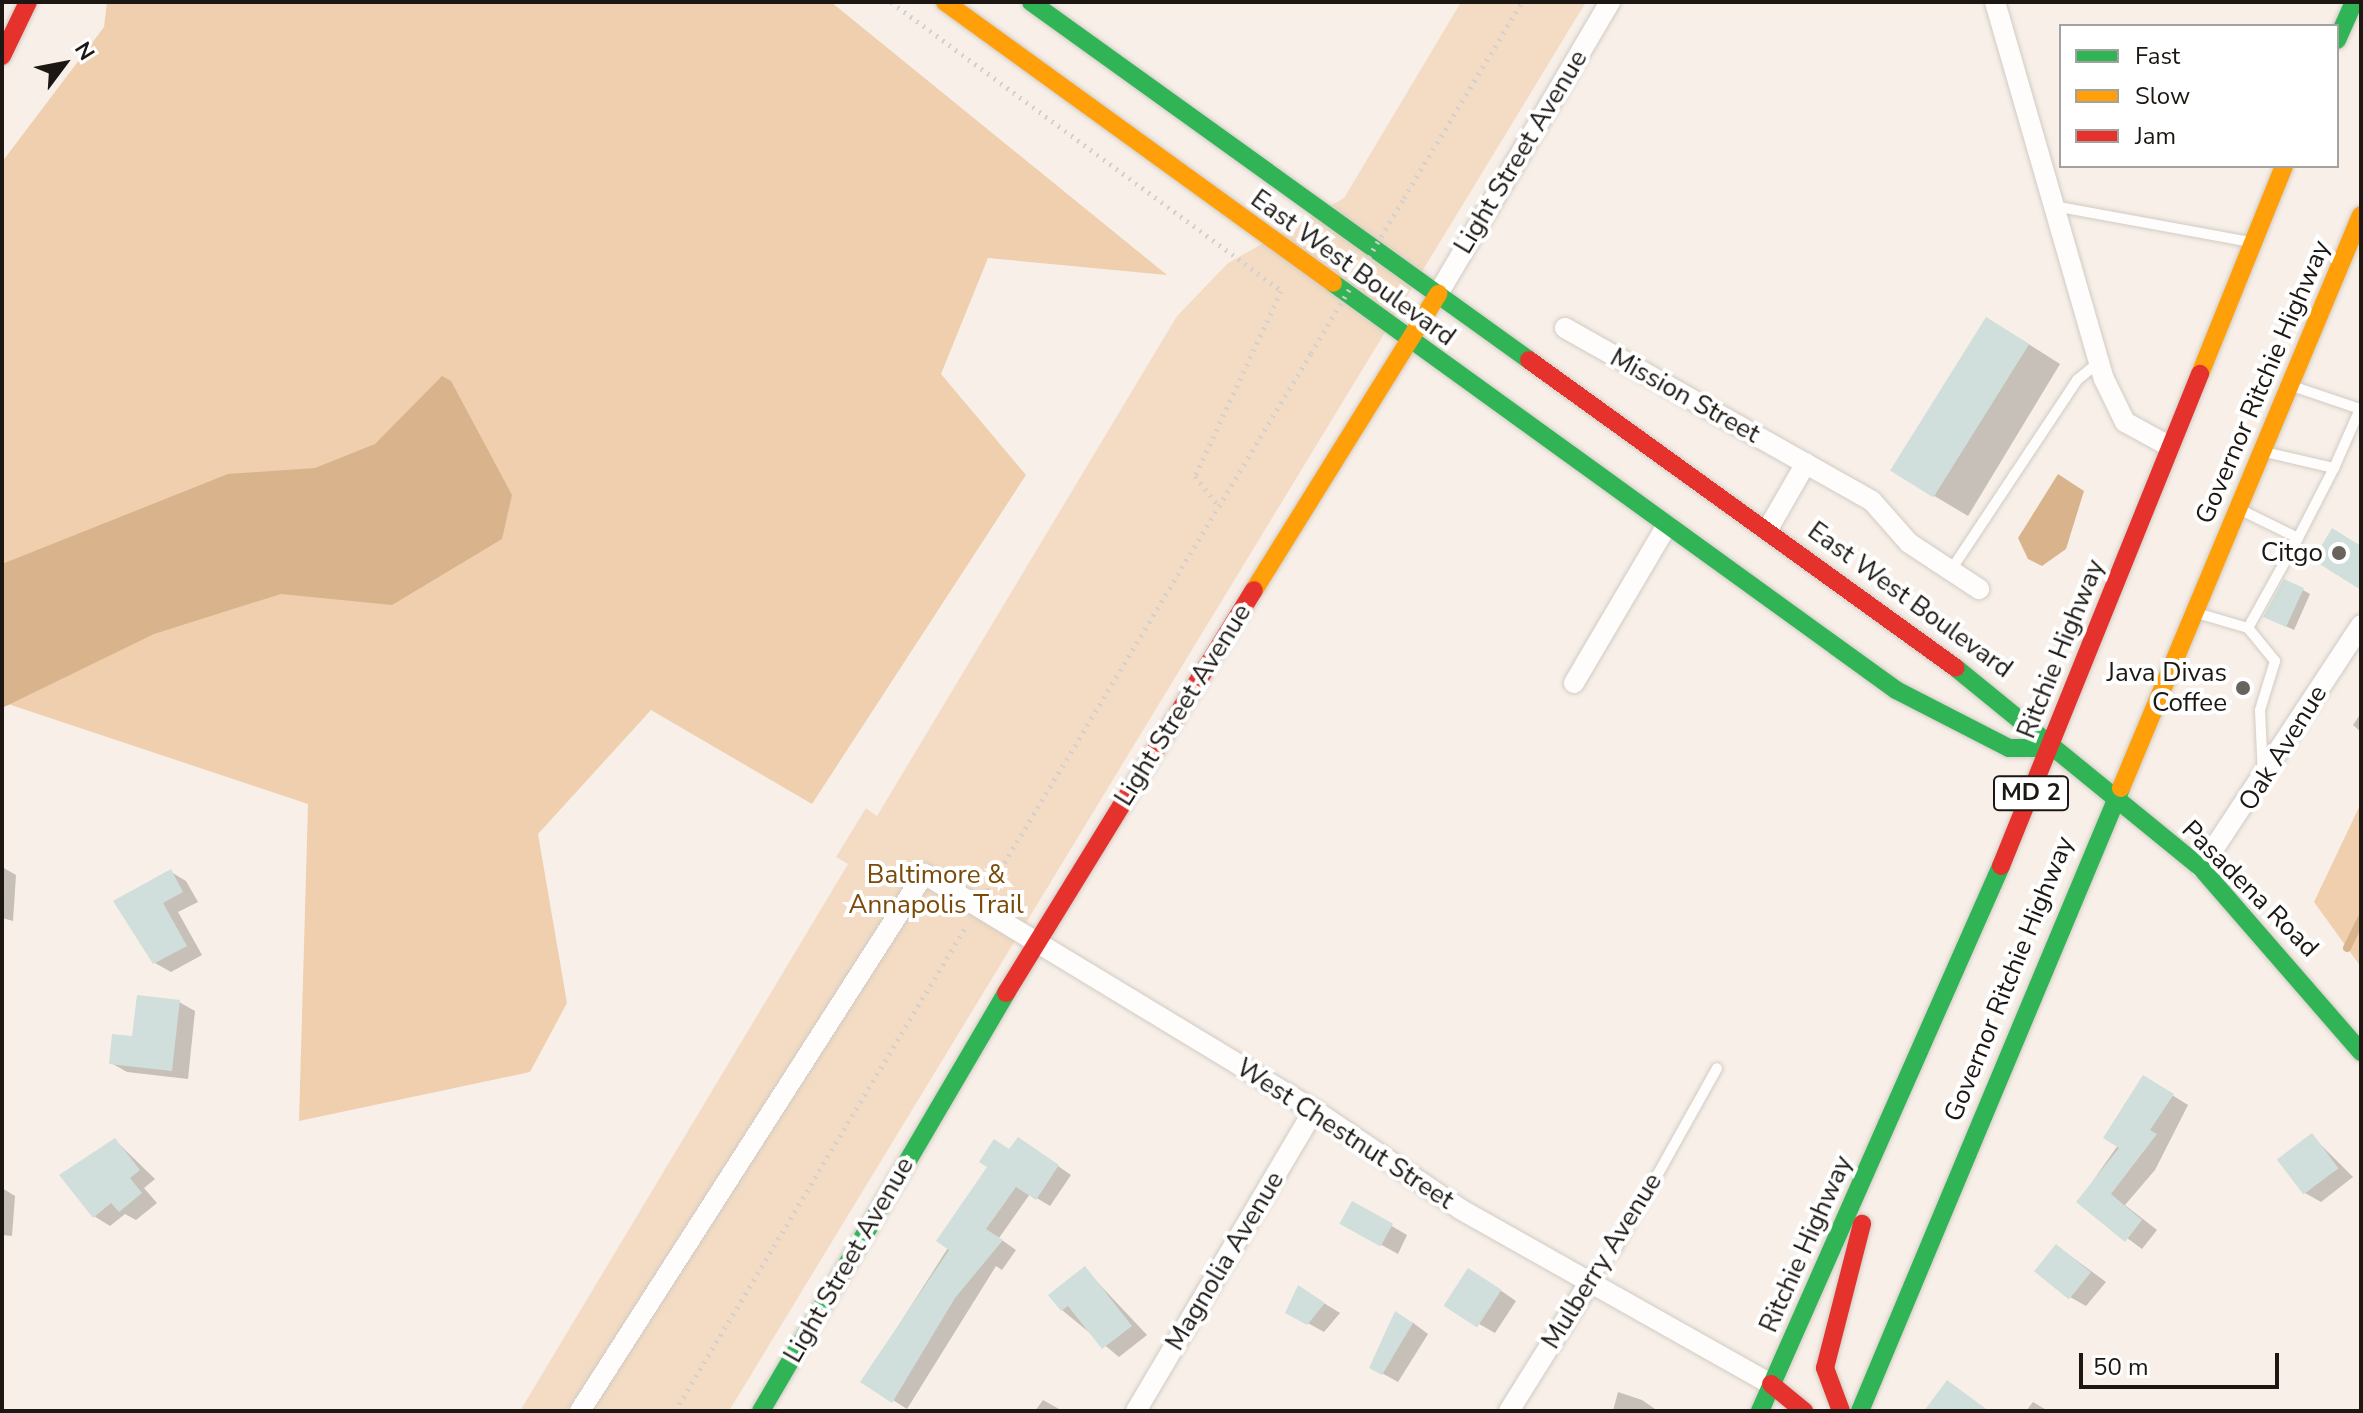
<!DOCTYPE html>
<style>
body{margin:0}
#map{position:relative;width:2363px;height:1413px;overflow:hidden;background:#f8f0e8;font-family:"Nunito Sans",sans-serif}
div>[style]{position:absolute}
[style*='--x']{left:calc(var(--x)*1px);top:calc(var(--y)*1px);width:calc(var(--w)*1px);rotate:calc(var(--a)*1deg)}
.green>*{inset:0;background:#f4dcc4}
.forest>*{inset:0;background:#efcfae}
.water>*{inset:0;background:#d9b38c}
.shadow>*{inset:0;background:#0003}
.stream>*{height:8px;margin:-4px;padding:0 4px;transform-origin:4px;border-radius:4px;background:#d9b38c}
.building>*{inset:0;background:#d0dfdb;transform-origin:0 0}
.path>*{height:5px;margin-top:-2.5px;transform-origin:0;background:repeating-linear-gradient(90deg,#d3d0ce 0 2px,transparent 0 8px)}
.roads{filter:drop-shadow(0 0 2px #d1cbc5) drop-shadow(0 0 2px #d1cbc5)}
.lane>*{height:10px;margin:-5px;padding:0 5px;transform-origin:5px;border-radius:5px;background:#fefdfc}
.street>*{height:20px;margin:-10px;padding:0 10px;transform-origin:10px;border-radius:10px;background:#fefdfc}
.fast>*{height:18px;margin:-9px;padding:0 9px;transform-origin:9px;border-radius:9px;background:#30b455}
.slow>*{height:18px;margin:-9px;padding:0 9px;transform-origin:9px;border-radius:9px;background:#ff9f0a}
.jam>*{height:18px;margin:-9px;padding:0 9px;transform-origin:9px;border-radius:9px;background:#e5322d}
.path-bridge>*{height:5px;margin-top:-2.5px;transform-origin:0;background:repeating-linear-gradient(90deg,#d3d0ce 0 2px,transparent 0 8px)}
.dots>*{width:22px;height:22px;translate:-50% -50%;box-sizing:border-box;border:4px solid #fff;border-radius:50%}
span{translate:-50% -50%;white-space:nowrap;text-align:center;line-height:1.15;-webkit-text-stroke:8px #fff;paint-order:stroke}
.shield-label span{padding:2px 6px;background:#fff;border:2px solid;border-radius:6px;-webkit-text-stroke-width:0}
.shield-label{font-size:24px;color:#1c1712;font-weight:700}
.street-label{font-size:26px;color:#1c1712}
.poi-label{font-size:26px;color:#1c1712}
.right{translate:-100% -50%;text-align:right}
.park-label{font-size:26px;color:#7a4a08}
.frame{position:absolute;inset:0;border:4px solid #1c1712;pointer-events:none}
.legend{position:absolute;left:2059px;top:24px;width:280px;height:144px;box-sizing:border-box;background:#fff;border:2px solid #a4a2a0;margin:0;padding:10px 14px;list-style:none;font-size:24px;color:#1c1712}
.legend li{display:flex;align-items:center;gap:16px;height:40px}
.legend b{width:40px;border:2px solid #a4a2a0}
.north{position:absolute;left:24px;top:24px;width:80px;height:80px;-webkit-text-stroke:6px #fff;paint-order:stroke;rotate:58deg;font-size:22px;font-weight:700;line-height:32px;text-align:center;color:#1c1712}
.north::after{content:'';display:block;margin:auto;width:28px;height:36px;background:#1c1712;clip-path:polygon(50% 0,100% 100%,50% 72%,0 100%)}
.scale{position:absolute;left:2079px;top:1353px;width:200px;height:36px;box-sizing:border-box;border:4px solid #1c1712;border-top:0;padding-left:10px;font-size:24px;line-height:28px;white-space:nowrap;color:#1c1712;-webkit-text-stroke:6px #fff;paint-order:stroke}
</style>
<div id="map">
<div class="green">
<div style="clip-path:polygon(1461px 2px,1586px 2px,729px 1411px,520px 1411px,848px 864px,836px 857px,866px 808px,877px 816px,1177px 316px,1228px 263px,1344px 198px)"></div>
</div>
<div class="forest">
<div style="clip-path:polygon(107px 2px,831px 2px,1167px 275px,988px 258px,941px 374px,1026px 475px,812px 804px,651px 710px,538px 834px,567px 1003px,530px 1072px,299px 1121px,308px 804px,2px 702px,2px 162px,104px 27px)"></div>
<div style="clip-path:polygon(2361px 803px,2361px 967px,2314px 902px)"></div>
</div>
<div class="water">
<div style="clip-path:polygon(442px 376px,451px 381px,512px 495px,502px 539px,392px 605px,281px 594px,154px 634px,2px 708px,2px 564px,228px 474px,315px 468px,375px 444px)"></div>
<div style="clip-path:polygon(2058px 474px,2084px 491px,2066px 549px,2042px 566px,2028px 559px,2018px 538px)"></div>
</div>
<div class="shadow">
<div style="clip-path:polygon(2019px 338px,2060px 364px,1968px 516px,1894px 472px)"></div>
<div style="clip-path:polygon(2303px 590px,2310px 594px,2294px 630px,2273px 620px)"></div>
<div style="clip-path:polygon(2361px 713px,2361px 732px,2353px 725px)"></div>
<div style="clip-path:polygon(2px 867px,16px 875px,13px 921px,2px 918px)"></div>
<div style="clip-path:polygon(171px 872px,186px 881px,198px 902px,178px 912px,202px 955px,171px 972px,155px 963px,116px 902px)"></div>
<div style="clip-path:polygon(179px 1002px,195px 1011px,188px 1079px,127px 1072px,111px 1063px)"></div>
<div style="clip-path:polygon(2159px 1087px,2188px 1105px,2155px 1170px,2125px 1205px,2157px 1230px,2142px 1249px,2078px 1202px)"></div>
<div style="clip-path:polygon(2312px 1136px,2353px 1177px,2321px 1202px,2305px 1193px)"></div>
<div style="clip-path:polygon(115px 1140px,155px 1179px,144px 1188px,157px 1203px,136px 1220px,125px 1214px,110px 1226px,94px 1216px)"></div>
<div style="clip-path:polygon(1032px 1148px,1071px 1175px,1050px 1206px,1030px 1194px,999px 1238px,1016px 1250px,1002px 1270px,996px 1266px,907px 1409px,863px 1381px,1010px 1151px)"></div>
<div style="clip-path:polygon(2px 1188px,15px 1196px,12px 1236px,2px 1235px)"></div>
<div style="clip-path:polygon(1352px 1203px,1407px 1235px,1398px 1254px,1358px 1232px)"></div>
<div style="clip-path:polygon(2057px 1246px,2106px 1282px,2086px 1306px,2070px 1297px)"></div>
<div style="clip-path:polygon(1085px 1269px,1147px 1335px,1119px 1357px,1062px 1310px)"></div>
<div style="clip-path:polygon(1484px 1279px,1516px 1301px,1495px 1333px,1446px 1305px)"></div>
<div style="clip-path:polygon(1314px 1297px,1340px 1313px,1324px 1332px,1288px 1312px)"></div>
<div style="clip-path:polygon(1412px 1322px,1428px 1334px,1398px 1382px,1371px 1367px)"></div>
<div style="clip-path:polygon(1618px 1392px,1642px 1400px,1658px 1411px,1613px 1411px)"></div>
<div style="clip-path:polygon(1043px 1400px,1059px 1409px,1061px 1411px,1035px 1411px)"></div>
<div style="clip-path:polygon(2033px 1402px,2048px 1411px,2049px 1411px,2026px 1411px)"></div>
</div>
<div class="stream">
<div style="--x:2347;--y:948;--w:32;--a:-64"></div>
</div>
<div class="building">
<div style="left:1986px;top:317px;width:51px;height:181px;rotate:32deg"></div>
<div style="clip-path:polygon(2332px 528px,2361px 546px,2361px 590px,2313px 560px)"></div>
<div style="clip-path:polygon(2284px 579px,2304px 588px,2286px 627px,2263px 617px)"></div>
<div style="clip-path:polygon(171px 869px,183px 892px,163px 903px,187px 946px,153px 964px,113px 901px)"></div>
<div style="clip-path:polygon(137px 995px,180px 1000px,172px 1071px,109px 1064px,112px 1034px,132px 1036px)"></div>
<div style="clip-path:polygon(2143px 1075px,2174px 1094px,2150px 1130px,2157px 1134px,2111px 1194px,2142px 1220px,2125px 1242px,2076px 1202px,2119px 1148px,2103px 1138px)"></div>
<div style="left:2312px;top:1133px;width:44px;height:44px;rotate:53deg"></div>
<div style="clip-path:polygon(1018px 1137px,1059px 1165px,1036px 1200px,1016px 1187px,986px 1229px,1003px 1240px,955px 1298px,892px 1403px,860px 1382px,949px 1250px,936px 1241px,987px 1167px,979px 1162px,994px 1139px,1009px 1149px)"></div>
<div style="clip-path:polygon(115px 1138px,140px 1170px,130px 1178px,142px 1193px,119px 1212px,111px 1203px,93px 1218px,59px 1175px)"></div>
<div style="left:1352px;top:1201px;width:47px;height:26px;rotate:29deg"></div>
<div style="left:2056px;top:1244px;width:45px;height:35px;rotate:39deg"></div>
<div style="clip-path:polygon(1085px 1266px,1132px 1326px,1102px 1349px,1068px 1306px,1061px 1311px,1048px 1295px)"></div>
<div style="left:1468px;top:1268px;width:40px;height:45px;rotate:33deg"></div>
<div style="clip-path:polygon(1298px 1285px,1325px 1303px,1307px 1325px,1285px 1313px)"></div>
<div style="clip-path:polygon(1395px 1311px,1413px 1323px,1382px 1375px,1369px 1368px)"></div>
<div style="clip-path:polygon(1947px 1380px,1989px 1411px,1924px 1411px)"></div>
</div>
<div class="path">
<div style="--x:891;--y:2;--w:485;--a:36.5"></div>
<div style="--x:1281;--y:291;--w:204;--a:114.9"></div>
<div style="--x:1195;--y:476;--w:39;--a:52"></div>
<div style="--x:1404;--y:198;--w:229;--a:-59"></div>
<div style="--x:988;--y:890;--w:627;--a:-58.97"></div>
<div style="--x:675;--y:1411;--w:566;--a:-59.04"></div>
</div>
<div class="roads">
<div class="lane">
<div style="--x:2054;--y:206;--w:194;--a:10.4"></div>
<div style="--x:2269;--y:453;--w:67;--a:13"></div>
<div style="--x:2334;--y:468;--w:64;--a:-66.2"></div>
<div style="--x:2360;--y:409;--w:69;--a:-161.3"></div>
<div style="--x:2245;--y:512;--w:59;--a:26.1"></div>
<div style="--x:2298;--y:538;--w:79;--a:-62.8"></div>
<div style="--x:1951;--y:570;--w:228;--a:-56.4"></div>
<div style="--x:2077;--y:380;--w:28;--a:-39"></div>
<div style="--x:2200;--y:614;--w:50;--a:16.3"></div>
<div style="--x:2248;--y:628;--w:103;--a:-60.9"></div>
<div style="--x:2248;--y:628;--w:43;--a:50.7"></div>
<div style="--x:2275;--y:661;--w:51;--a:107"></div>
<div style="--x:2260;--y:710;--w:65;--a:87.4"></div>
<div style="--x:1592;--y:1278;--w:38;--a:-50"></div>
<div style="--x:1616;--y:1249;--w:207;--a:-60.8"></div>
</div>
<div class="street">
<div style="--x:1995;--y:2;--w:392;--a:73.9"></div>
<div style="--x:2104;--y:379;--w:48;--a:64"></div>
<div style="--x:2125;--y:422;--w:50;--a:28.6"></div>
<div style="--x:1438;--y:294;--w:339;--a:-59.5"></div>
<div style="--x:1565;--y:328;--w:352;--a:29.4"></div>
<div style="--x:1872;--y:501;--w:56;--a:48.6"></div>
<div style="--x:1909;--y:543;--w:84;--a:33.3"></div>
<div style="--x:1768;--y:529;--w:76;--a:-60.1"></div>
<div style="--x:1574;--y:683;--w:183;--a:-59.5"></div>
<div style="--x:2201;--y:868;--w:291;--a:-56.6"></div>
<div style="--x:580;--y:1411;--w:638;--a:-57.36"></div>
<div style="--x:924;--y:874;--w:456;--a:31.2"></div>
<div style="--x:1314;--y:1110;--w:176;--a:34.1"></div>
<div style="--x:1460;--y:1209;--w:357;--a:29.4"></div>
<div style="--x:1136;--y:1411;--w:350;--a:-59.4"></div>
<div style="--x:1509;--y:1411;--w:157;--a:-58"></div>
</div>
<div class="fast">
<div style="--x:1031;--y:2;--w:613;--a:35.71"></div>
<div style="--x:2337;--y:40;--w:42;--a:-65.9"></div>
<div style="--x:1333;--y:283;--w:695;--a:35.86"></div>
<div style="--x:1896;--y:690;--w:127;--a:27.2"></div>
<div style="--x:2009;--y:748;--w:40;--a:0"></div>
<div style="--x:1956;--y:668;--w:316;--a:39.2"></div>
<div style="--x:2201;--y:868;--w:244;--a:49"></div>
<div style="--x:761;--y:1411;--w:485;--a:-59.6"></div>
<div style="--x:1760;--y:1411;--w:596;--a:-66.14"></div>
<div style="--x:1860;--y:1411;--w:675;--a:-67.27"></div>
</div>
<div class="slow">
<div style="--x:945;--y:2;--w:479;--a:35.9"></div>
<div style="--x:2200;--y:374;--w:224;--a:-68"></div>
<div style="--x:1254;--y:590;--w:349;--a:-58.1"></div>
<div style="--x:2121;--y:788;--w:621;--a:-67.27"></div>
</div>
<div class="jam">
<div style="--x:2;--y:56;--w:60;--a:-64.3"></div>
<div style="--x:1529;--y:360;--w:526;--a:35.8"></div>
<div style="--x:2001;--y:866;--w:531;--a:-67.98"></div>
<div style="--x:1006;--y:993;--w:473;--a:-58.4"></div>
<div style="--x:1771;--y:1384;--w:43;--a:39.3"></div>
<div style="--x:1841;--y:1411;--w:46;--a:-110.4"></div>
<div style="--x:1825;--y:1368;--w:149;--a:-75.6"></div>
</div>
</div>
<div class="path-bridge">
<div style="--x:1311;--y:353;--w:181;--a:-59"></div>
</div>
<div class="dots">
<div style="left:2339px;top:553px;background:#69635d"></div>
<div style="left:2243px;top:688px;background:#69635d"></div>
</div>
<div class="shield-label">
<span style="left:2031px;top:793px">MD 2</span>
</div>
<div class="street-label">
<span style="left:1521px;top:152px;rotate:-59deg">Light Street Avenue</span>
<span style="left:1353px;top:268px;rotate:36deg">East West Boulevard</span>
<span style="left:2263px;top:382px;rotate:-67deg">Governor Ritchie Highway</span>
<span style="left:1685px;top:396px;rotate:29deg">Mission Street</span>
<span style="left:1910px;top:600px;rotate:36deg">East West Boulevard</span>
<span style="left:2061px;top:649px;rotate:-68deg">Ritchie Highway</span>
<span style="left:1183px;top:705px;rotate:-58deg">Light Street Avenue</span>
<span style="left:2283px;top:748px;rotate:-58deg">Oak Avenue</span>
<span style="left:2250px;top:889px;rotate:45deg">Pasadena Road</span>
<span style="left:2009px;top:979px;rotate:-68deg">Governor Ritchie Highway</span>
<span style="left:1345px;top:1134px;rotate:33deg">West Chestnut Street</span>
<span style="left:1806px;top:1244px;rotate:-66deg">Ritchie Highway</span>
<span style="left:849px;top:1260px;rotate:-60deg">Light Street Avenue</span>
<span style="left:1225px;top:1261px;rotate:-59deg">Magnolia Avenue</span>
<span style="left:1602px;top:1261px;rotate:-58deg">Mulberry Avenue</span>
</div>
<div class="poi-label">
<span class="right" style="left:2323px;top:553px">Citgo</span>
<span class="right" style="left:2227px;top:688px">Java Divas<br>Coffee</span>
</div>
<div class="park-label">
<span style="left:936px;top:890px">Baltimore &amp;<br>Annapolis Trail</span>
</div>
<div class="frame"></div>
<ul class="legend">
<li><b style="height:10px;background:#30b455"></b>Fast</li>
<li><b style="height:10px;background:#ff9f0a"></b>Slow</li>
<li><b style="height:10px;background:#e5322d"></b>Jam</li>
</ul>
<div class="north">N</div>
<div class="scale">50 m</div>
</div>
